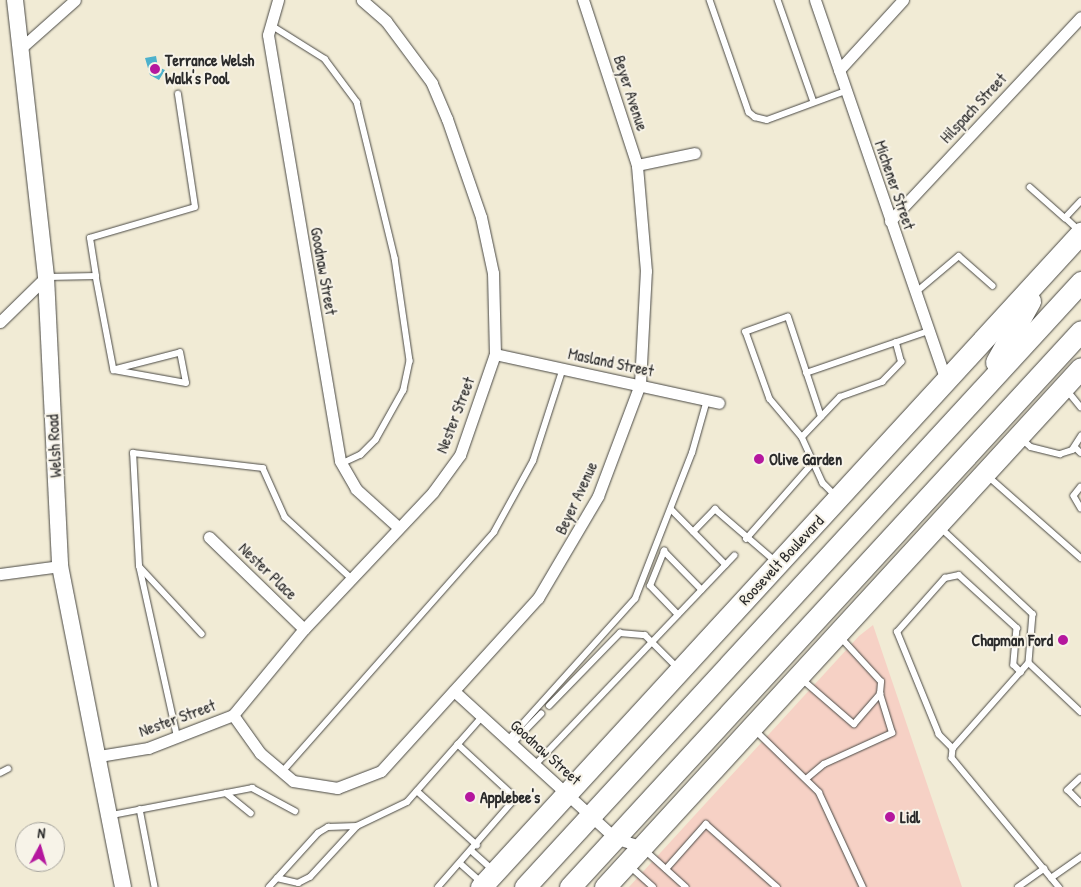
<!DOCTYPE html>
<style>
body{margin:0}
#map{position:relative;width:1081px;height:887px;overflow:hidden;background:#f1ebd5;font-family:"Patrick Hand",sans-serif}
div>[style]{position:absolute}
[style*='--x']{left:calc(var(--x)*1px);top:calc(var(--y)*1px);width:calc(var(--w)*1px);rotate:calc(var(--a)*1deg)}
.built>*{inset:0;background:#f6d1c5}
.water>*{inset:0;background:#4db1cc}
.roads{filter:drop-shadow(0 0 1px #494844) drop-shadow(0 0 1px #494844)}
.lane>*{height:5.5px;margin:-2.75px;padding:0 2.75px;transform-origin:2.75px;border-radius:2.75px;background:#fff}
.street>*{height:11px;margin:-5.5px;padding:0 5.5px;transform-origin:5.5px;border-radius:5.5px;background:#fff}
.secondary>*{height:16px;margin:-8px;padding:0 8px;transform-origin:8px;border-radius:8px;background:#fff}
.highway>*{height:21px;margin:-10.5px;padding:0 10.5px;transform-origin:10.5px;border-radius:10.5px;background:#fff}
.dots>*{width:14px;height:14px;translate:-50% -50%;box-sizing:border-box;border:2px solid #f7f3e8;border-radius:50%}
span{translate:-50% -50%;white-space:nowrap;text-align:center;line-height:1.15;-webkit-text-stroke:4px #f7f3e8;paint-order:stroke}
.poi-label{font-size:16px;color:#2b2b2b;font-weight:700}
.left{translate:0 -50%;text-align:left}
.right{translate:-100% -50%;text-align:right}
.street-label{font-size:16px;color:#2b2b2b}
.north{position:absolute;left:15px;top:822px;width:50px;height:50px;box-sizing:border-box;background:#f7f3e8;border:1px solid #a5a39c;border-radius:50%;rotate:6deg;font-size:14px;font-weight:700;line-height:20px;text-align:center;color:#2b2b2b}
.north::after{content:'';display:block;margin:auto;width:18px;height:22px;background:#b5179e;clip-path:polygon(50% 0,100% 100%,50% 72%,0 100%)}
</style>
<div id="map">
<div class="built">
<div style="clip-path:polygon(873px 625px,962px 887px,629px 887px,859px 636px)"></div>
</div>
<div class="water">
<div style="clip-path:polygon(156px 56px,158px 67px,165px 70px,159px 80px,150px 75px,145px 58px)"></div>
</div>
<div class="roads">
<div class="lane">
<div style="--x:710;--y:0;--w:119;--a:70.8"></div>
<div style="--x:749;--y:112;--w:8;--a:40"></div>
<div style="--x:755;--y:117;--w:12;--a:14"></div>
<div style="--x:767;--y:120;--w:84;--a:-20.2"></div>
<div style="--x:778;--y:0;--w:108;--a:70.6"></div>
<div style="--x:271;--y:25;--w:64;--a:32.2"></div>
<div style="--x:325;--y:59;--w:54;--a:53.3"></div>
<div style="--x:357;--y:102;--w:161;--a:76.3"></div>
<div style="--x:395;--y:258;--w:104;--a:81.7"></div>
<div style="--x:410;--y:361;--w:30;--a:102"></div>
<div style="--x:404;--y:390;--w:57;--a:119.2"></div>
<div style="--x:376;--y:440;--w:21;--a:135"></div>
<div style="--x:361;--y:455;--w:21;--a:155"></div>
<div style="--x:1030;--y:187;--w:47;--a:41.5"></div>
<div style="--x:1079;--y:231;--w:19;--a:-137"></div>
<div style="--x:1065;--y:218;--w:23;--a:-47"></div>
<div style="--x:96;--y:276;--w:96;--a:79.2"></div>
<div style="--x:114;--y:370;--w:73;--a:10.2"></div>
<div style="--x:186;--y:383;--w:31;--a:-101"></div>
<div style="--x:180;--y:353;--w:68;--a:165.6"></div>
<div style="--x:48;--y:277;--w:48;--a:-1.2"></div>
<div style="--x:96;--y:276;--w:38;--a:-99"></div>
<div style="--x:90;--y:238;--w:109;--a:-16.4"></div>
<div style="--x:195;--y:207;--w:114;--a:-98.6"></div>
<div style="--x:915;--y:293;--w:57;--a:-40.1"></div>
<div style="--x:959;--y:256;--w:45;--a:41.4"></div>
<div style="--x:806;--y:373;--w:130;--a:-18.9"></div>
<div style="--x:1067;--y:390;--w:22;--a:51"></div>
<div style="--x:821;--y:417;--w:105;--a:-108.3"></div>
<div style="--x:788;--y:317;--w:45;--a:160.3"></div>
<div style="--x:746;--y:332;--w:71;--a:70.3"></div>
<div style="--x:770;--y:399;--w:50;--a:49.9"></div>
<div style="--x:802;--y:437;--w:51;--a:65.5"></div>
<div style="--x:823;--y:483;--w:17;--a:45"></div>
<div style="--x:802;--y:437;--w:55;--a:-46.5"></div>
<div style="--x:840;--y:397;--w:45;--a:-19.7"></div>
<div style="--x:882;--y:382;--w:28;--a:-46"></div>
<div style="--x:901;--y:362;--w:20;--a:-105"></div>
<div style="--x:1021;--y:438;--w:13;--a:42"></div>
<div style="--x:1031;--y:447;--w:30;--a:14"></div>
<div style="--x:1060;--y:454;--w:13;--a:-18"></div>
<div style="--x:1072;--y:450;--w:17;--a:-57"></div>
<div style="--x:1075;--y:447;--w:8;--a:45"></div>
<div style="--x:988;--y:476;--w:124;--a:41.4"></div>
<div style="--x:1081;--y:487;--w:11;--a:128"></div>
<div style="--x:1074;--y:496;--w:14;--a:60"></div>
<div style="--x:671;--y:509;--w:78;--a:45.5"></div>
<div style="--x:941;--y:528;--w:126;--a:43.1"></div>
<div style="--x:1033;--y:614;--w:49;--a:94.7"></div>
<div style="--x:1029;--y:663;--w:115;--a:131.5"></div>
<div style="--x:953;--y:749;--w:9;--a:96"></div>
<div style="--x:952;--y:758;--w:168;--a:50.3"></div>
<div style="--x:693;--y:532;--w:32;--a:-46"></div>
<div style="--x:715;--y:509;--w:78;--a:40.8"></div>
<div style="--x:746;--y:539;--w:100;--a:-48.7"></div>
<div style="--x:140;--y:567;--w:91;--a:47.2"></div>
<div style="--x:678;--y:615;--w:40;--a:-134"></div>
<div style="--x:650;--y:586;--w:38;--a:-68"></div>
<div style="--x:664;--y:551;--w:54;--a:45.7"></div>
<div style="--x:1029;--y:663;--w:71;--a:43.3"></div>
<div style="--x:802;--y:679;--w:69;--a:40.9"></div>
<div style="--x:854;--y:724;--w:40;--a:-49"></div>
<div style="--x:880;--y:694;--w:12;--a:-85"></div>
<div style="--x:881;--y:682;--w:62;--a:-132.4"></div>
<div style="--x:549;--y:706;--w:102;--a:-45.8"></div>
<div style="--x:620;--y:633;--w:25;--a:5"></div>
<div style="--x:645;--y:635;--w:45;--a:45"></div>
<div style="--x:754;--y:729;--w:91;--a:44.1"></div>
<div style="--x:819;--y:792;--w:105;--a:65.1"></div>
<div style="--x:177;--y:737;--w:175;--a:-102.5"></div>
<div style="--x:139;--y:566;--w:113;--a:-93"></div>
<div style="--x:133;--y:453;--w:131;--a:6.6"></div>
<div style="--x:263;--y:468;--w:54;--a:65.8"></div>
<div style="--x:285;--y:517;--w:90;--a:42.7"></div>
<div style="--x:508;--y:740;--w:190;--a:-48"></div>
<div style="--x:635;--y:599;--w:157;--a:-68.7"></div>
<div style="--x:692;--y:453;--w:55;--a:-74.2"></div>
<div style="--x:512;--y:744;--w:42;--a:-46"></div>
<div style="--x:953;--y:749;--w:20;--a:-135"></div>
<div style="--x:939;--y:735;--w:111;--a:-112.2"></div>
<div style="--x:897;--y:632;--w:72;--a:-48.4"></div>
<div style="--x:945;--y:578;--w:14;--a:-12"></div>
<div style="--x:959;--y:575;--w:79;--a:42.4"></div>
<div style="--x:1017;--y:628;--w:37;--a:95"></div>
<div style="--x:1014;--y:665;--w:10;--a:45"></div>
<div style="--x:535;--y:765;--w:289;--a:-46.4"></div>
<div style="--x:282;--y:772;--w:320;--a:-48.5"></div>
<div style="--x:494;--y:532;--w:81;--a:-61.2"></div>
<div style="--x:533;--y:461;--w:98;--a:-72.1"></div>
<div style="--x:0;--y:773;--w:9;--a:-27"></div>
<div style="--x:1081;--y:778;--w:18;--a:137"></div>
<div style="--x:1068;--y:790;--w:18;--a:45"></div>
<div style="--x:806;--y:779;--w:23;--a:-40"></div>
<div style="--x:824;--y:764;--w:75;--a:-24.5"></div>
<div style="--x:892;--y:733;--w:41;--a:-107.1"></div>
<div style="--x:417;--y:791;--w:81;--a:42"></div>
<div style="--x:226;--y:793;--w:32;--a:39"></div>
<div style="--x:140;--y:809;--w:79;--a:79.1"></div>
<div style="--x:112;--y:815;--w:143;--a:-10.9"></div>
<div style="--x:252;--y:788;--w:49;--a:28.1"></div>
<div style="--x:645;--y:850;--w:55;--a:42.1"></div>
<div style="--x:472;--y:851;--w:27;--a:42"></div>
<div style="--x:460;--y:863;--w:27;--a:42"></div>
<div style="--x:630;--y:866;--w:31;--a:42"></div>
<div style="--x:666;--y:869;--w:60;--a:-48.4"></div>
<div style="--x:706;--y:824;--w:95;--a:41.6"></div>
<div style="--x:277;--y:878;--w:22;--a:13"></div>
<div style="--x:298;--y:883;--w:13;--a:-27"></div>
<div style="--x:310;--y:877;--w:69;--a:-47.3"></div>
<div style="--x:1051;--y:878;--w:37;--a:-35"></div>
<div style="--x:269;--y:887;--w:73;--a:-47.8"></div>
<div style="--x:318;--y:833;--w:12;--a:-31"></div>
<div style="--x:328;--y:827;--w:29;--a:-2"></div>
<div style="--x:357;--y:826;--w:55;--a:-25.6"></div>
<div style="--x:407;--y:802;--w:113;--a:-48.6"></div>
<div style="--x:438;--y:887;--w:114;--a:-48.9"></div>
<div style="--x:513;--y:801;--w:6;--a:-99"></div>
<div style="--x:512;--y:795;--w:74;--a:-137.2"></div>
<div style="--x:1018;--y:887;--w:32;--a:-35"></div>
</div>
<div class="street">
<div style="--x:278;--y:0;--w:36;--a:106"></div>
<div style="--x:268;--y:35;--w:432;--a:80.4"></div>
<div style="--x:340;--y:461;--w:32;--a:60"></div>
<div style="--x:356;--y:489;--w:55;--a:42.1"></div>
<div style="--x:815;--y:0;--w:402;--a:71"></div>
<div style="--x:21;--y:48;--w:72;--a:-41.6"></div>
<div style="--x:839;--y:70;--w:95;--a:-47.6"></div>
<div style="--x:637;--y:165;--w:59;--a:-11.7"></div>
<div style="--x:890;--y:221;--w:279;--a:-46.9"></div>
<div style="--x:0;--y:322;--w:64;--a:-44.4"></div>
<div style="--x:495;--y:354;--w:229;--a:12.3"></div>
<div style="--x:209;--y:537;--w:132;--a:44.1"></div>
<div style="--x:0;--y:574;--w:61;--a:-7.6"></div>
<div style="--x:454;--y:691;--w:218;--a:42.4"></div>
<div style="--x:615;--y:838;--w:28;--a:18"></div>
<div style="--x:233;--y:715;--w:47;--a:54.6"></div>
<div style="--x:260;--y:753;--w:43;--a:40.3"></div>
<div style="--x:293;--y:781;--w:45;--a:9"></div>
<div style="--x:337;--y:788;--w:47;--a:-21.1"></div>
<div style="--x:381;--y:771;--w:234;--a:-47.8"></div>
<div style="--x:538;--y:598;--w:118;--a:-59.5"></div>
<div style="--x:598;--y:496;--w:120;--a:-69.4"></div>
<div style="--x:640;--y:384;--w:113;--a:-87"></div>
<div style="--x:646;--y:271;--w:106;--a:-94.9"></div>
<div style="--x:637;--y:165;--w:174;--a:-108.1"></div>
<div style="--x:99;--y:756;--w:50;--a:-9.3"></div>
<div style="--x:148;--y:748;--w:91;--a:-21.2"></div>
<div style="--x:233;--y:715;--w:112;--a:-50.5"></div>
<div style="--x:304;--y:629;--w:188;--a:-46.7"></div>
<div style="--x:433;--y:492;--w:46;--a:-53.9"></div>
<div style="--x:460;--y:455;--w:107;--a:-70.9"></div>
<div style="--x:495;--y:354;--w:81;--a:-91.4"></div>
<div style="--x:493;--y:273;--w:57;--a:-102.1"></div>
<div style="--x:481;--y:217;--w:104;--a:-109.1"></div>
<div style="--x:447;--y:119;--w:39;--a:-113"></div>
<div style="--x:432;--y:83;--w:77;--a:-126.6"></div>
<div style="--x:386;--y:21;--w:32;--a:-139"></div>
</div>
<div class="secondary">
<div style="--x:15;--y:0;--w:279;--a:83.6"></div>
<div style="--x:46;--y:277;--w:289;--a:87.2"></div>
<div style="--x:60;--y:566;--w:327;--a:78.9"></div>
</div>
<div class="highway">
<div style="--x:996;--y:362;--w:70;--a:-60.9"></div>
<div style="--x:481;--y:887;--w:888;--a:-47.47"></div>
<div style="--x:525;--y:887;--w:822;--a:-47.42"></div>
<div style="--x:570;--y:887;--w:755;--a:-47.41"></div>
<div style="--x:605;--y:887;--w:704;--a:-47.47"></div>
</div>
</div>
<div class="dots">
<div style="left:155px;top:69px;background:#b5179e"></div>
<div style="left:759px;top:459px;background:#b5179e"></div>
<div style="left:1063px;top:640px;background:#b5179e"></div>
<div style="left:470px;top:797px;background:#b5179e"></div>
<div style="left:890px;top:817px;background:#b5179e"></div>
</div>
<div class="poi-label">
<span class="left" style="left:165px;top:69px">Terrance Welsh<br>Walk's Pool</span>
<span class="left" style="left:769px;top:459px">Olive Garden</span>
<span class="right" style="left:1053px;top:640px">Chapman Ford</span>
<span class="left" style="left:480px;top:797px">Applebee's</span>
<span class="left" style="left:900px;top:817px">Lidl</span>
</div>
<div class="street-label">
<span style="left:631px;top:93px;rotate:72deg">Beyer Avenue</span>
<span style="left:973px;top:108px;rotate:-47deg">Hilspach Street</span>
<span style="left:895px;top:185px;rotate:71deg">Michener Street</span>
<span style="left:324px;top:271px;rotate:80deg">Goodnaw Street</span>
<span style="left:611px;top:362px;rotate:12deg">Masland Street</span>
<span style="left:455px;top:415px;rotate:-69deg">Nester Street</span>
<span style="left:54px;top:446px;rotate:-93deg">Welsh Road</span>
<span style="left:576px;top:498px;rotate:-65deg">Beyer Avenue</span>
<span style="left:781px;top:560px;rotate:-47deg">Roosevelt Boulevard</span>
<span style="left:268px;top:571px;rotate:44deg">Nester Place</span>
<span style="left:177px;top:718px;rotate:-20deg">Nester Street</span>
<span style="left:546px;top:752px;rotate:42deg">Goodnaw Street</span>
</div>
<div class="north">N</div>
</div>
